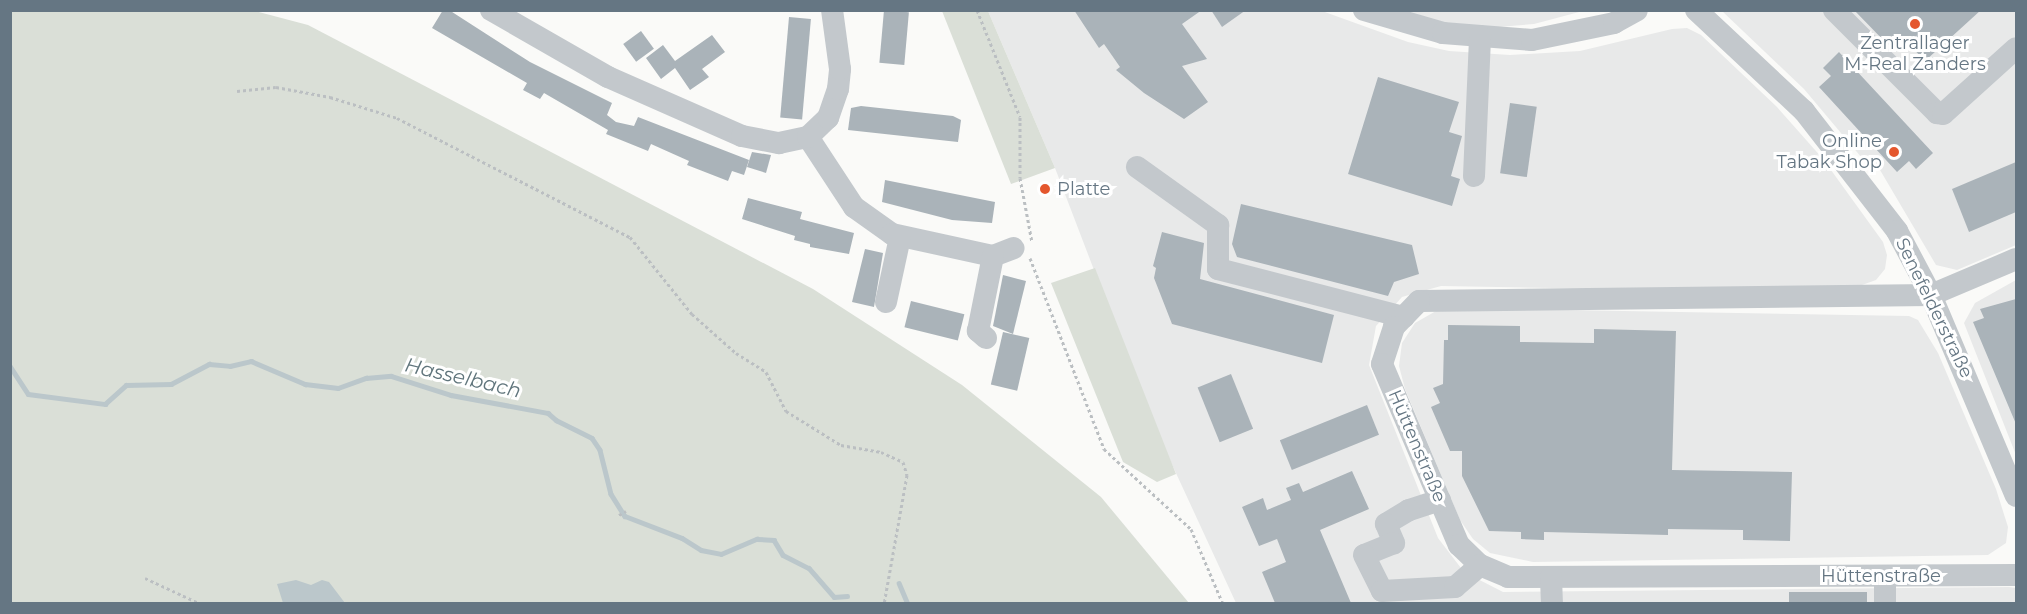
<!DOCTYPE html>
<meta charset="utf-8">
<style>
body{margin:0}
#map{position:relative;width:2027px;height:614px;overflow:hidden;background:#fafaf8;font-family:Montserrat,sans-serif}
div>[style]{position:absolute}
[style*='--x']{left:calc(var(--x)*1px);top:calc(var(--y)*1px);width:calc(var(--w)*1px);rotate:calc(var(--a)*1deg)}
.built>*{inset:0;background:#e8e9e9}
.green>*{inset:0;background:#dadfd7}
.water>*{inset:0;background:#bbc7cb}
.stream>*{height:4.5px;margin:-2.25px;padding:0 2.25px;transform-origin:2.25px;border-radius:2.25px;background:#bbc7cb}
.building>*{inset:0;background:#aab3b9;transform-origin:0 0}
.path>*{height:3px;margin-top:-1.5px;transform-origin:0;background:repeating-linear-gradient(90deg,#bbbfc2 0 3px,transparent 0 6px)}
.minor>*{height:22px;margin:-11px;padding:0 11px;transform-origin:11px;border-radius:11px;background:#c3c8cc}
.dots>*{width:16px;height:16px;translate:-50% -50%;box-sizing:border-box;border:3px solid #fff;border-radius:50%}
span{translate:-50% -50%;white-space:nowrap;text-align:center;line-height:1.15;-webkit-text-stroke:6px #fff;paint-order:stroke}
.poi-label{font-size:18px;color:#657683}
.right{translate:-100% -50%;text-align:right}
.left{translate:0 -50%;text-align:left}
.street-label{font-size:18px;color:#657683}
.water-label{font-size:20px;color:#60757c;font-style:italic}
.frame{position:absolute;inset:0;border:12px solid #657683;pointer-events:none}
</style>
<div id="map">
<div class="built">
<div style="clip-path:polygon(988px 11px,1322px 11px,1408px 42px,1449px 51px,1510px 55px,1580px 51px,1672px 29px,1687px 28px,1701px 35px,1777px 107px,1823px 159px,1883px 242px,1887px 255px,1885px 269px,1876px 280px,1862px 285px,1733px 291px,1441px 286px,1402px 297px,1376px 326px,1369px 365px,1438px 538px,1464px 572px,1503px 592px,2009px 587px,2016px 588px,2016px 603px,1236px 603px,1151px 419px,1055px 168px)"></div>
<div style="clip-path:polygon(1393px 11px,1583px 11px,1534px 24px,1498px 27px,1445px 24px)"></div>
<div style="clip-path:polygon(1722px 11px,2016px 11px,2016px 245px,1957px 270px,1936px 265px,1880px 170px,1876px 166px,1872px 170px,1804px 89px)"></div>
<div style="clip-path:polygon(2016px 280px,2016px 455px,1964px 323px,1975px 303px)"></div>
<div style="clip-path:polygon(1461px 308px,1909px 316px,1918px 320px,1938px 353px,1996px 489px,2008px 527px,2006px 543px,1988px 555px,1533px 562px,1490px 553px,1473px 539px,1460px 520px,1405px 389px,1399px 366px,1402px 343px,1415px 323px,1436px 311px)"></div>
</div>
<div class="green">
<div style="clip-path:polygon(251px 10px,308px 25px,813px 289px,962px 385px,1101px 497px,1189px 603px,11px 604px,11px 11px)"></div>
<div style="clip-path:polygon(942px 11px,988px 11px,1055px 168px,1011px 184px)"></div>
<div style="clip-path:polygon(1095px 268px,1176px 474px,1157px 482px,1123px 462px,1051px 283px)"></div>
</div>
<div class="water">
<div style="clip-path:polygon(296px 580px,311px 585px,322px 580px,329px 582px,345px 603px,283px 603px,277px 584px)"></div>
</div>
<div class="stream">
<div style="--x:10;--y:366;--w:33;--a:57"></div>
<div style="--x:28;--y:394;--w:78;--a:7.4"></div>
<div style="--x:105;--y:404;--w:28;--a:-42"></div>
<div style="--x:126;--y:385;--w:45;--a:-1.3"></div>
<div style="--x:171;--y:384;--w:43;--a:-27.8"></div>
<div style="--x:209;--y:364;--w:21;--a:5"></div>
<div style="--x:230;--y:366;--w:22;--a:-13"></div>
<div style="--x:251;--y:361;--w:59;--a:23.1"></div>
<div style="--x:305;--y:384;--w:33;--a:7"></div>
<div style="--x:338;--y:388;--w:30;--a:-20"></div>
<div style="--x:366;--y:378;--w:25;--a:-5"></div>
<div style="--x:391;--y:376;--w:63;--a:17.6"></div>
<div style="--x:451;--y:395;--w:99;--a:10.5"></div>
<div style="--x:548;--y:413;--w:11;--a:41"></div>
<div style="--x:556;--y:420;--w:40;--a:26.6"></div>
<div style="--x:592;--y:438;--w:14;--a:56"></div>
<div style="--x:600;--y:450;--w:45;--a:76"></div>
<div style="--x:611;--y:494;--w:26;--a:58"></div>
<div style="--x:625;--y:516;--w:61;--a:21.1"></div>
<div style="--x:682;--y:538;--w:22;--a:32"></div>
<div style="--x:701;--y:550;--w:20;--a:11"></div>
<div style="--x:721;--y:554;--w:39;--a:-23"></div>
<div style="--x:757;--y:539;--w:17;--a:3"></div>
<div style="--x:774;--y:540;--w:17;--a:59"></div>
<div style="--x:783;--y:555;--w:29;--a:27"></div>
<div style="--x:809;--y:568;--w:38;--a:49"></div>
<div style="--x:834;--y:597;--w:13;--a:-4"></div>
<div style="--x:899;--y:583;--w:23;--a:67"></div>
</div>
<div class="building">
<div style="clip-path:polygon(443px 10px,449px 10px,530px 62px,612px 103px,607px 115px,616px 122px,634px 126px,638px 117px,749px 160px,744px 175px,732px 171px,728px 181px,687px 165px,689px 161px,651px 144px,648px 151px,606px 134px,608px 130px,544px 93px,540px 99px,523px 90px,527px 83px,432px 28px)"></div>
<div style="left:884px;top:10px;width:25px;height:53px;rotate:5deg"></div>
<div style="clip-path:polygon(1074px 10px,1202px 10px,1182px 24px,1207px 59px,1182px 66px,1208px 102px,1184px 119px,1144px 93px,1116px 70px,1120px 67px,1104px 44px,1099px 48px)"></div>
<div style="clip-path:polygon(1211px 10px,1246px 10px,1222px 27px)"></div>
<div style="clip-path:polygon(1854px 10px,1981px 10px,1925px 61px,1903px 38px,1899px 42px,1896px 38px,1888px 45px)"></div>
<div style="left:789px;top:17px;width:22px;height:101px;rotate:5deg"></div>
<div style="left:641px;top:31px;width:22px;height:22px;rotate:54deg"></div>
<div style="clip-path:polygon(712px 35px,725px 52px,702px 69px,709px 77px,690px 90px,675px 68px,661px 79px,646px 58px,663px 45px,675px 61px)"></div>
<div style="clip-path:polygon(1839px 52px,1933px 153px,1916px 169px,1909px 161px,1897px 172px,1819px 87px,1831px 76px,1823px 68px)"></div>
<div style="clip-path:polygon(1378px 77px,1459px 102px,1449px 132px,1462px 136px,1451px 176px,1460px 179px,1452px 206px,1348px 174px)"></div>
<div style="left:1510px;top:103px;width:27px;height:71px;rotate:8deg"></div>
<div style="clip-path:polygon(861px 106px,953px 116px,961px 120px,958px 142px,848px 130px,851px 108px)"></div>
<div style="clip-path:polygon(752px 152px,771px 155px,766px 173px,747px 167px)"></div>
<div style="clip-path:polygon(2016px 162px,2016px 212px,1969px 232px,1952px 189px)"></div>
<div style="clip-path:polygon(885px 180px,995px 202px,992px 223px,952px 220px,882px 202px)"></div>
<div style="clip-path:polygon(748px 198px,802px 212px,800px 219px,854px 233px,849px 254px,810px 247px,810px 244px,794px 240px,795px 236px,742px 219px)"></div>
<div style="clip-path:polygon(1241px 204px,1412px 245px,1419px 274px,1394px 282px,1388px 296px,1237px 257px,1232px 244px)"></div>
<div style="clip-path:polygon(1162px 232px,1204px 243px,1200px 279px,1334px 315px,1322px 363px,1172px 324px,1154px 278px,1156px 268px,1153px 266px)"></div>
<div style="clip-path:polygon(865px 249px,883px 253px,874px 307px,852px 302px)"></div>
<div style="clip-path:polygon(1003px 275px,1026px 281px,1013px 334px,993px 326px)"></div>
<div style="clip-path:polygon(2016px 299px,2016px 424px,1973px 322px,1984px 318px,1980px 309px)"></div>
<div style="left:911px;top:301px;width:55px;height:27px;rotate:14deg"></div>
<div style="clip-path:polygon(1448px 325px,1520px 326px,1520px 342px,1594px 343px,1594px 329px,1676px 331px,1672px 470px,1792px 472px,1790px 541px,1743px 540px,1743px 530px,1668px 529px,1668px 535px,1544px 532px,1544px 540px,1521px 539px,1521px 532px,1489px 531px,1462px 476px,1462px 451px,1450px 451px,1431px 407px,1440px 403px,1433px 388px,1443px 384px,1444px 340px,1448px 340px)"></div>
<div style="left:1003px;top:332px;width:27px;height:54px;rotate:13deg"></div>
<div style="left:1231px;top:374px;width:59px;height:36px;rotate:68deg"></div>
<div style="left:1367px;top:405px;width:32px;height:94px;rotate:68deg"></div>
<div style="clip-path:polygon(1352px 471px,1369px 509px,1320px 530px,1351px 603px,1275px 603px,1262px 572px,1286px 562px,1277px 539px,1259px 546px,1242px 507px,1263px 498px,1267px 510px,1291px 500px,1286px 488px,1299px 483px,1303px 492px)"></div>
<div style="left:1789px;top:592px;width:78px;height:11px"></div>
</div>
<div class="path">
<div style="--x:977;--y:10;--w:115;--a:68.1"></div>
<div style="--x:1020;--y:117;--w:61;--a:90"></div>
<div style="--x:1020;--y:178;--w:65;--a:79.4"></div>
<div style="--x:237;--y:91;--w:39;--a:-6"></div>
<div style="--x:276;--y:87;--w:55;--a:10.5"></div>
<div style="--x:330;--y:97;--w:70;--a:17.4"></div>
<div style="--x:397;--y:118;--w:262;--a:27.1"></div>
<div style="--x:630;--y:237;--w:99;--a:51.2"></div>
<div style="--x:692;--y:314;--w:59;--a:41.6"></div>
<div style="--x:736;--y:353;--w:36;--a:32"></div>
<div style="--x:766;--y:372;--w:44;--a:62.9"></div>
<div style="--x:786;--y:411;--w:65;--a:31.7"></div>
<div style="--x:841;--y:445;--w:41;--a:9.9"></div>
<div style="--x:881;--y:452;--w:24;--a:24"></div>
<div style="--x:903;--y:462;--w:14;--a:73"></div>
<div style="--x:907;--y:475;--w:131;--a:100.1"></div>
<div style="--x:1030;--y:258;--w:205;--a:68.8"></div>
<div style="--x:1104;--y:449;--w:118;--a:42.6"></div>
<div style="--x:1191;--y:529;--w:82;--a:66.9"></div>
<div style="--x:619;--y:515;--w:8;--a:-30"></div>
<div style="--x:145;--y:578;--w:62;--a:24.9"></div>
</div>
<div class="minor">
<div style="--x:491;--y:10;--w:135;--a:29.8"></div>
<div style="--x:608;--y:77;--w:146;--a:23.8"></div>
<div style="--x:742;--y:136;--w:38;--a:11"></div>
<div style="--x:779;--y:143;--w:30;--a:-12"></div>
<div style="--x:808;--y:137;--w:84;--a:56.7"></div>
<div style="--x:854;--y:207;--w:47;--a:35.4"></div>
<div style="--x:892;--y:234;--w:103;--a:12.3"></div>
<div style="--x:993;--y:256;--w:22;--a:-21"></div>
<div style="--x:1364;--y:10;--w:82;--a:16.2"></div>
<div style="--x:1443;--y:33;--w:89;--a:4.5"></div>
<div style="--x:1532;--y:40;--w:84;--a:-11.7"></div>
<div style="--x:1614;--y:23;--w:26;--a:-29"></div>
<div style="--x:1696;--y:10;--w:148;--a:43.1"></div>
<div style="--x:1804;--y:111;--w:152;--a:52.2"></div>
<div style="--x:1897;--y:231;--w:72;--a:62"></div>
<div style="--x:1931;--y:295;--w:218;--a:67.1"></div>
<div style="--x:1834;--y:10;--w:146;--a:45"></div>
<div style="--x:1937;--y:113;--w:6;--a:9"></div>
<div style="--x:1943;--y:114;--w:98;--a:-42.1"></div>
<div style="--x:808;--y:137;--w:28;--a:-44"></div>
<div style="--x:828;--y:118;--w:31;--a:-71"></div>
<div style="--x:838;--y:89;--w:20;--a:-84"></div>
<div style="--x:840;--y:69;--w:60;--a:-97.7"></div>
<div style="--x:1137;--y:167;--w:100;--a:35.6"></div>
<div style="--x:1218;--y:225;--w:44;--a:90"></div>
<div style="--x:1218;--y:269;--w:192;--a:14.5"></div>
<div style="--x:1474;--y:176;--w:140;--a:-87.5"></div>
<div style="--x:2016;--y:259;--w:92;--a:157"></div>
<div style="--x:1931;--y:295;--w:512;--a:179.33"></div>
<div style="--x:1419;--y:301;--w:36;--a:134"></div>
<div style="--x:1394;--y:327;--w:39;--a:108"></div>
<div style="--x:1382;--y:364;--w:197;--a:67"></div>
<div style="--x:1459;--y:545;--w:29;--a:44"></div>
<div style="--x:1480;--y:565;--w:30;--a:23"></div>
<div style="--x:1508;--y:577;--w:508;--a:-0.23"></div>
<div style="--x:886;--y:302;--w:66;--a:-77.8"></div>
<div style="--x:986;--y:338;--w:11;--a:-139"></div>
<div style="--x:978;--y:331;--w:76;--a:-78.7"></div>
<div style="--x:1440;--y:500;--w:33;--a:162"></div>
<div style="--x:1409;--y:510;--w:27;--a:149"></div>
<div style="--x:1386;--y:524;--w:21;--a:67"></div>
<div style="--x:1394;--y:543;--w:32;--a:158"></div>
<div style="--x:1364;--y:555;--w:40;--a:63.4"></div>
<div style="--x:1382;--y:591;--w:73;--a:-3.1"></div>
<div style="--x:1455;--y:587;--w:33;--a:-41"></div>
<div style="--x:1885;--y:576;--w:28;--a:90"></div>
<div style="--x:1551;--y:577;--w:27;--a:88"></div>
</div>
<div class="dots">
<div style="left:1915px;top:24px;background:#e4572e"></div>
<div style="left:1894px;top:152px;background:#e4572e"></div>
<div style="left:1045px;top:189px;background:#e4572e"></div>
</div>
<div class="poi-label">
<span style="left:1915px;top:54px">Zentrallager<br>M-Real Zanders</span>
<span class="right" style="left:1882px;top:152px">Online<br>Tabak Shop</span>
<span class="left" style="left:1057px;top:189px">Platte</span>
</div>
<div class="street-label">
<span style="left:1934px;top:308px;rotate:64deg">Senefelderstraße</span>
<span style="left:1417px;top:446px;rotate:67deg">Hüttenstraße</span>
<span style="left:1881px;top:576px">Hüttenstraße</span>
</div>
<div class="water-label">
<span style="left:463px;top:378px;rotate:13deg">Hasselbach</span>
</div>
<div class="frame"></div>
</div>
